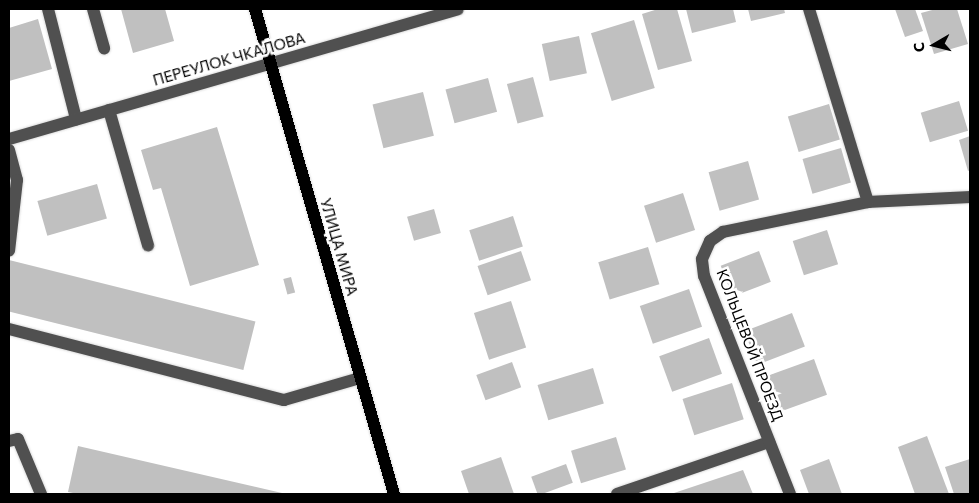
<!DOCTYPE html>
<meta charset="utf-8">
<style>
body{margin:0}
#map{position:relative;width:979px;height:503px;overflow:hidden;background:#fff;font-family:Commissioner,sans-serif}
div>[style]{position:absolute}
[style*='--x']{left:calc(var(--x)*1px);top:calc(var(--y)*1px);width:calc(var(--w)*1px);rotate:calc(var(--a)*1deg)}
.building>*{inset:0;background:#c0c0c0;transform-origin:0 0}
.roads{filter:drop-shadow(0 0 1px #dbdbdb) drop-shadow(0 0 1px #dbdbdb)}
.minor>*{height:12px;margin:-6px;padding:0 6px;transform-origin:6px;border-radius:6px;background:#505050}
.major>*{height:12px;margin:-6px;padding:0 6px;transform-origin:6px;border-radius:6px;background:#000}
span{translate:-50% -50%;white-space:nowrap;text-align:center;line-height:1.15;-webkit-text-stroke:5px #fff;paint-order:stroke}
.street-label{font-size:15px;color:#000}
.frame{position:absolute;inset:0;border:10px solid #000;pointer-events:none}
.north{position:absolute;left:909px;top:20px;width:50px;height:50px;-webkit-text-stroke:4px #fff;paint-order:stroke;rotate:262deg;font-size:14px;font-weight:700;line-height:20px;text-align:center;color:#000}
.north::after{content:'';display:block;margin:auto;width:18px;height:22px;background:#000;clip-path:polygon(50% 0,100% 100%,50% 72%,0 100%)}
</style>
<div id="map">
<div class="building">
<div style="clip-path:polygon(121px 9px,165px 9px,174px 41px,133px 53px)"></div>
<div style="clip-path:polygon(658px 9px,677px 9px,692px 61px,658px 70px,642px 14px)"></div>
<div style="clip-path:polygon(686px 9px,733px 9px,736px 22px,692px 33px)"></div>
<div style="clip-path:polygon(748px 9px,784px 9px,785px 13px,751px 21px)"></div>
<div style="clip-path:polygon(895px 9px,915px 9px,923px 31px,905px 37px)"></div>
<div style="clip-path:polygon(936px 9px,957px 9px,968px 44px,934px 54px,921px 13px)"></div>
<div style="clip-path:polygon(38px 19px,52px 69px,9px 81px,9px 28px)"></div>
<div style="left:634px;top:20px;width:71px;height:45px;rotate:73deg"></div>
<div style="left:579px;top:36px;width:38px;height:38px;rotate:78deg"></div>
<div style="left:533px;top:77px;width:41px;height:27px;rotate:75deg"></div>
<div style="left:488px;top:78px;width:35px;height:44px;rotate:75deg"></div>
<div style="left:423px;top:92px;width:45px;height:52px;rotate:76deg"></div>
<div style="left:959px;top:101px;width:31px;height:40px;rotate:73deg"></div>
<div style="left:829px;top:104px;width:37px;height:43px;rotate:73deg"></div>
<div style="clip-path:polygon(217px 127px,259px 265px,190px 286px,161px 188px,153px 190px,141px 150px)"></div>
<div style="clip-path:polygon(970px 136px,970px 170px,968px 171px,959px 140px)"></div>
<div style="left:841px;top:148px;width:36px;height:40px;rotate:74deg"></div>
<div style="left:748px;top:161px;width:40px;height:41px;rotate:74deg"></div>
<div style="left:97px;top:184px;width:36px;height:62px;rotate:74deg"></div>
<div style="left:683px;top:193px;width:39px;height:41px;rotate:72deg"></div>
<div style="left:434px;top:209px;width:25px;height:28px;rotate:74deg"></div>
<div style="left:513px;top:216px;width:32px;height:46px;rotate:72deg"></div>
<div style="left:827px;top:230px;width:36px;height:36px;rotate:72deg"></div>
<div style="left:648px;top:247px;width:39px;height:52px;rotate:73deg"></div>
<div style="left:521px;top:251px;width:31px;height:46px;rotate:71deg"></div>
<div style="left:759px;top:251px;width:33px;height:41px;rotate:69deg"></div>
<div style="left:9px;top:260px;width:254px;height:50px;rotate:14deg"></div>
<div style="left:291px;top:277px;width:16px;height:8px;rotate:75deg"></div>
<div style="left:689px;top:289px;width:40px;height:52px;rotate:71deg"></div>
<div style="left:511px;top:301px;width:49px;height:39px;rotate:72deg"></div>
<div style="left:792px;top:313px;width:36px;height:51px;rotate:69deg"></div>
<div style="left:709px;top:338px;width:38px;height:53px;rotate:70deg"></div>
<div style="left:814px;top:359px;width:38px;height:50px;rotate:70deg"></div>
<div style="left:512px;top:362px;width:27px;height:38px;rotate:70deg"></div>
<div style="left:593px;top:368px;width:37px;height:58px;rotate:73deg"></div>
<div style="left:732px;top:383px;width:38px;height:52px;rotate:72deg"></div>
<div style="clip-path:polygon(927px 436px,949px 494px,915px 494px,898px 447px)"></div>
<div style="left:616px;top:437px;width:34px;height:47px;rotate:73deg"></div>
<div style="clip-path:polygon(78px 446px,282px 493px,282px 494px,78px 494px,68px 492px)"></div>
<div style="clip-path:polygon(501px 457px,514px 494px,469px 494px,461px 471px)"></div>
<div style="clip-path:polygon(829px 459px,842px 494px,809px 494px,800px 470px)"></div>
<div style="clip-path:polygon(970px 459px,970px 494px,954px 494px,945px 467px)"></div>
<div style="left:566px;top:464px;width:20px;height:37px;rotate:70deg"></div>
<div style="clip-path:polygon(743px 470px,753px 494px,671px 494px)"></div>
</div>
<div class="roads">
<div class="minor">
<div style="--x:48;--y:9;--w:114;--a:75.7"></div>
<div style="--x:93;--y:9;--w:41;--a:74.2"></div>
<div style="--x:109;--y:110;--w:141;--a:73.9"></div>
<div style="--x:9;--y:139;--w:467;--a:-16.1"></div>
<div style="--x:9;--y:150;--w:31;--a:75"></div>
<div style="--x:17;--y:180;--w:71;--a:96.4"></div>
<div style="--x:868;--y:202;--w:102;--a:-2.8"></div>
<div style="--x:9;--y:329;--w:284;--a:14.5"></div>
<div style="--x:284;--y:400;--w:79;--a:-16.1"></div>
<div style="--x:9;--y:441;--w:9;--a:-13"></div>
<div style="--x:18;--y:439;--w:60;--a:67.3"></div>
<div style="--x:617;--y:494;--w:161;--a:-18.9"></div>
<div style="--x:790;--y:494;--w:234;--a:-111.5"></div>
<div style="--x:704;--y:276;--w:17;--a:-97"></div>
<div style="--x:702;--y:259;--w:20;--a:-66"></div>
<div style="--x:710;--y:241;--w:16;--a:-35"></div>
<div style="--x:723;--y:232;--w:148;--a:-11.7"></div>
<div style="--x:868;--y:202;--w:202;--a:-107"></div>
</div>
<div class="major">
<div style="--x:255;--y:9;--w:505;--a:74.01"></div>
</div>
</div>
<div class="street-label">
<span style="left:229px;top:59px;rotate:-16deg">ПЕРЕУЛОК ЧКАЛОВА</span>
<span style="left:339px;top:247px;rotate:74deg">УЛИЦА МИРА</span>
<span style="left:750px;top:345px;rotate:69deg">КОЛЬЦЕВОЙ ПРОЕЗД</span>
</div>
<div class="frame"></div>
<div class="north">С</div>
</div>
